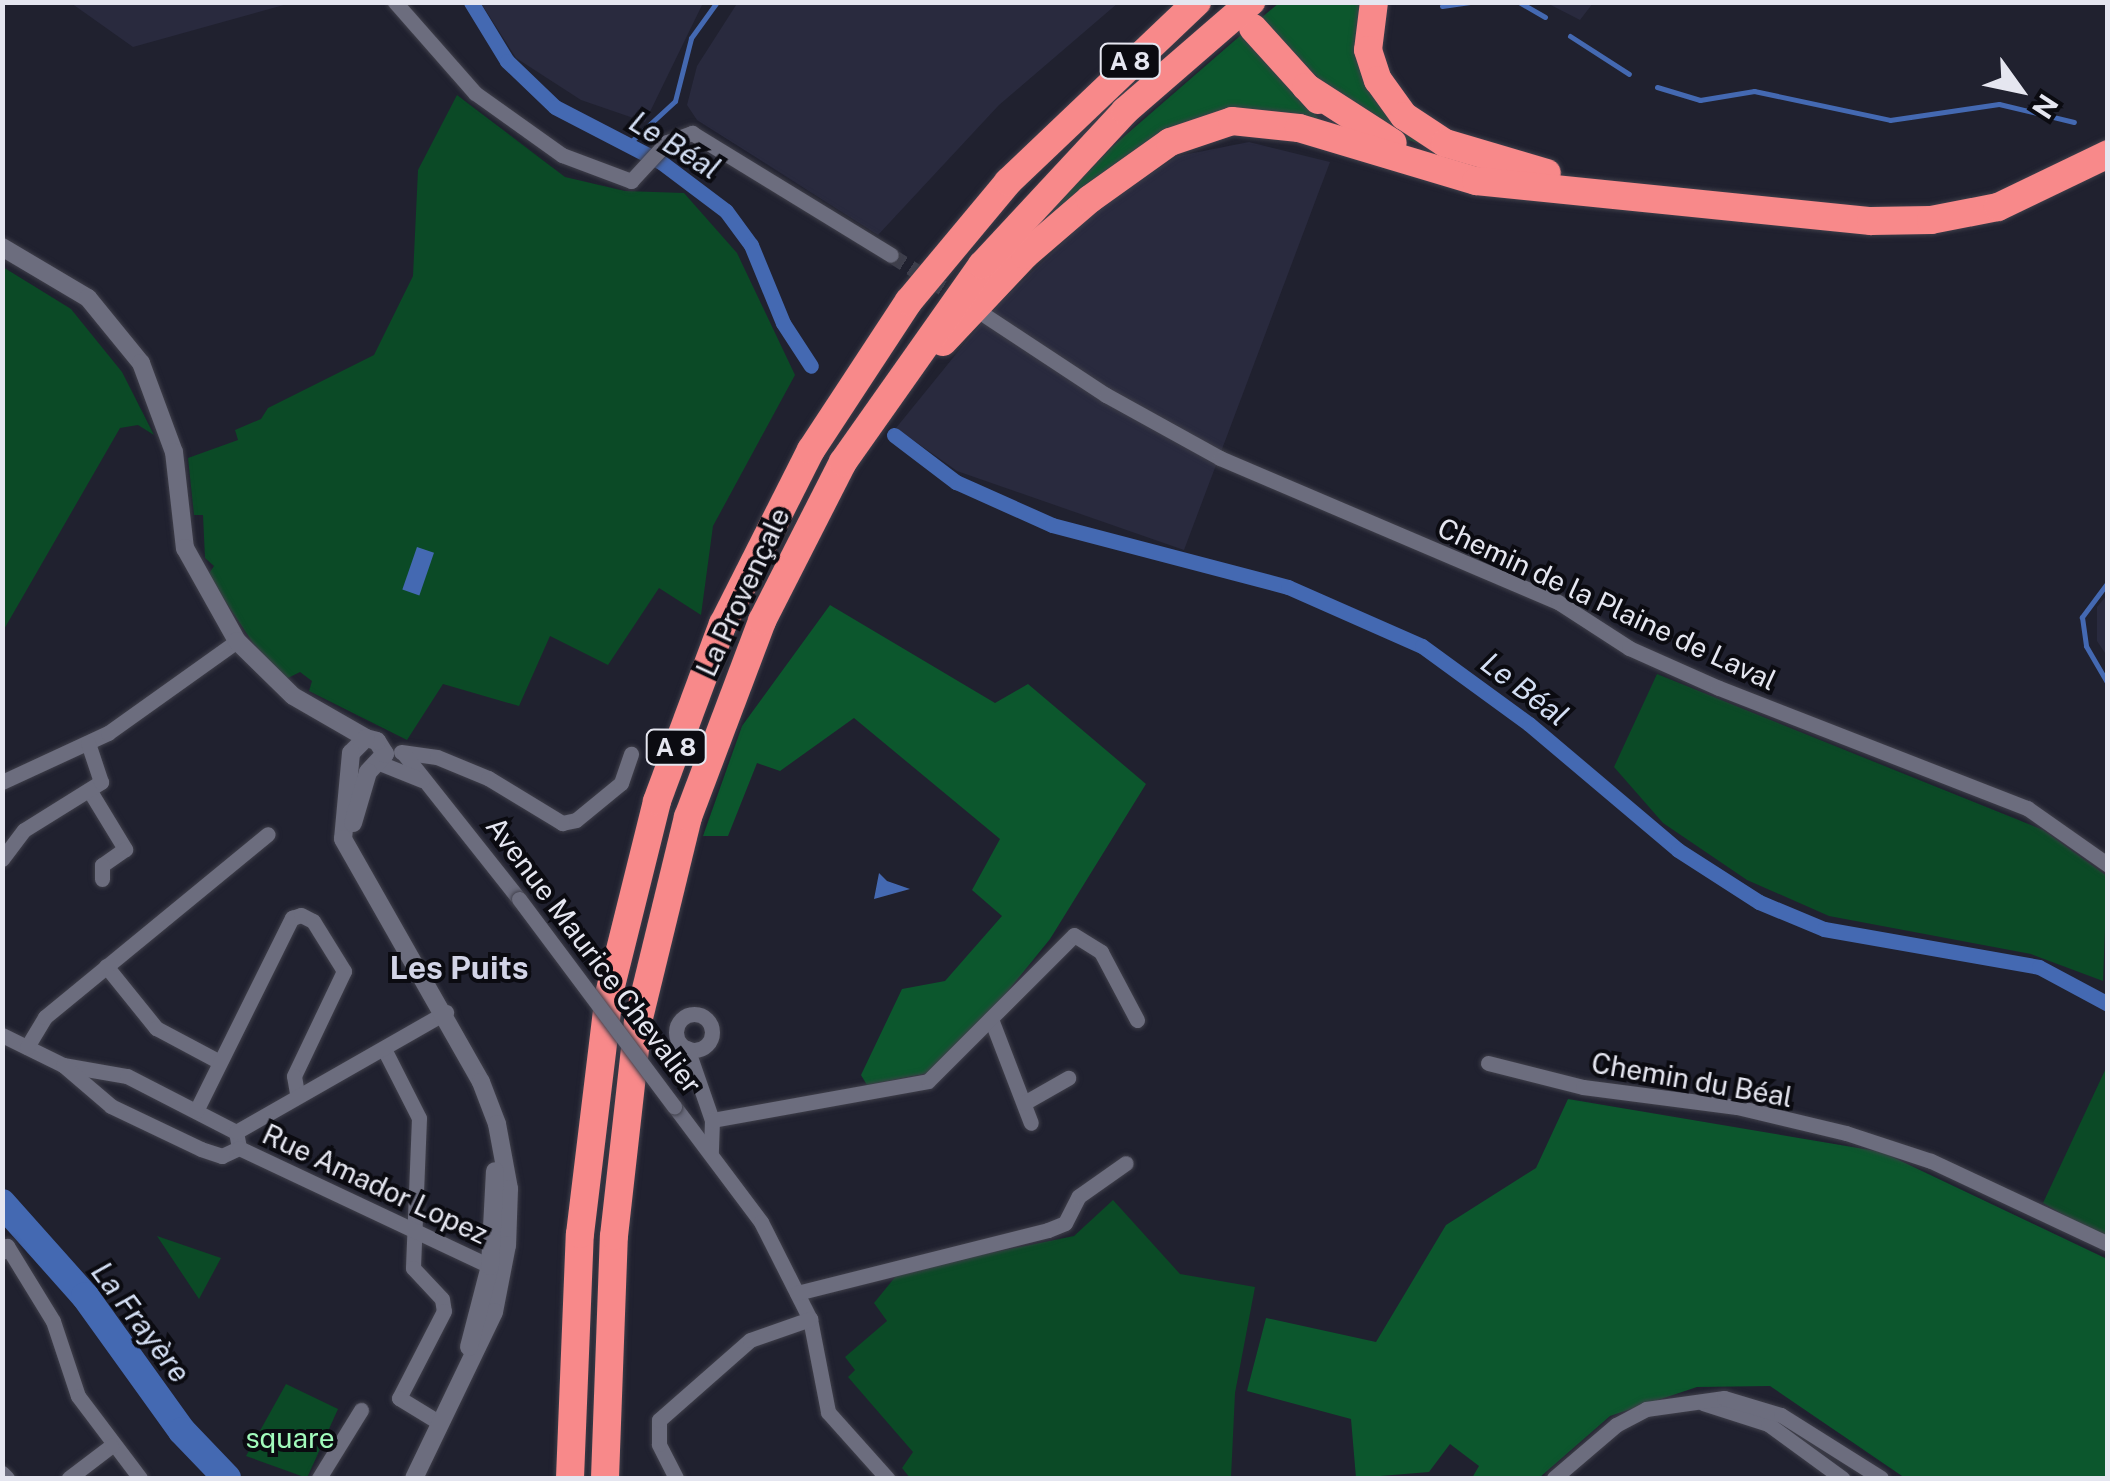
<!DOCTYPE html>
<meta charset="utf-8">
<style>
body{margin:0}
#map{position:relative;width:2110px;height:1481px;overflow:hidden;background:#20212f;font-family:"Public Sans",sans-serif}
div>[style]{position:absolute}
[style*='--x']{left:calc(var(--x)*1px);top:calc(var(--y)*1px);width:calc(var(--w)*1px);rotate:calc(var(--a)*1deg)}
.built>*{inset:0;background:#292a3e}
.green>*{inset:0;background:#0b4a26}
.forest>*{inset:0;background:#0c572d}
.water>*{inset:0;background:#4469b2;transform-origin:0 0}
.stream>*{height:5px;margin:-2.5px;padding:0 2.5px;transform-origin:2.5px;border-radius:2.5px;background:#4469b2}
.canal>*{height:15px;margin:-7.5px;padding:0 7.5px;transform-origin:7.5px;border-radius:7.5px;background:#4469b2}
.river>*{height:28px;margin:-14px;padding:0 14px;transform-origin:14px;border-radius:14px;background:#4469b2}
.minor-tunnel>*{height:15px;margin-top:-7.5px;transform-origin:0;background:repeating-linear-gradient(90deg,#3e3f4c 0 15px,transparent 0 23px)}
.roads{filter:drop-shadow(0 0 2px #3f3f4a) drop-shadow(0 0 2px #3f3f4a)}
.minor>*{height:15px;margin:-7.5px;padding:0 7.5px;transform-origin:7.5px;border-radius:7.5px;background:#6c6d7e}
.minor>.ring{margin:-7.5px;padding:0;box-sizing:content-box;background:none;border:15px solid #6c6d7e;border-radius:50%}
.tertiary>*{height:18px;margin:-9px;padding:0 9px;transform-origin:9px;border-radius:9px;background:#6c6d7e}
.motorway>*{height:28px;margin:-14px;padding:0 14px;transform-origin:14px;border-radius:14px;background:#f8898a}
.bridges{filter:drop-shadow(0 0 2px #3f3f4a) drop-shadow(0 0 2px #3f3f4a)}
.minor-bridge>*{height:15px;margin:-7.5px;padding:0 7.5px;transform-origin:7.5px;border-radius:7.5px;background:#6c6d7e}
span{translate:-50% -50%;white-space:nowrap;text-align:center;line-height:1.15;-webkit-text-stroke:8px #0b0b11;paint-order:stroke}
.shield-label span{padding:2px 8px;background:#0b0b11;border:2px solid;border-radius:8px;-webkit-text-stroke-width:0}
.shield-label{font-size:25px;color:#e5e6f0;font-weight:700}
.street-label{font-size:28px;color:#e5e6f0}
.park-label{font-size:28px;color:#a2fbbc}
.water-label{font-size:30px;color:#d3def3;font-style:italic}
.quarter-label{font-size:32px;color:#d2d4e7;font-weight:700}
.frame{position:absolute;inset:0;border:5px solid #e5e6f0;pointer-events:none}
.north{position:absolute;left:1970px;top:40px;width:100px;height:100px;-webkit-text-stroke:8px #0b0b11;paint-order:stroke;rotate:123deg;font-size:28px;font-weight:700;line-height:40px;text-align:center;color:#e5e6f0}
.north::after{content:'';display:block;margin:auto;width:35px;height:45px;background:#e5e6f0;clip-path:polygon(50% 0,100% 100%,50% 72%,0 100%)}
</style>
<div id="map">
<div class="built">
<div style="clip-path:polygon(738px 2px,1117px 2px,1118px 3px,999px 105px,878px 235px,697px 120px,687px 105px,697px 66px)"></div>
<div style="clip-path:polygon(71px 3px,291px 3px,133px 47px)"></div>
<div style="clip-path:polygon(481px 3px,703px 3px,645px 122px,581px 100px,516px 58px)"></div>
<div style="clip-path:polygon(1547px 3px,1593px 2px,1593px 3px,1580px 20px)"></div>
<div style="clip-path:polygon(1249px 142px,1330px 162px,1184px 550px,957px 471px,896px 428px,991px 311px,1104px 203px,1178px 156px)"></div>
<div style="clip-path:polygon(2107px 595px,2107px 656px,2097px 641px,2097px 607px)"></div>
</div>
<div class="green">
<div style="clip-path:polygon(457px 95px,565px 177px,625px 191px,684px 193px,737px 253px,795px 375px,713px 526px,701px 615px,659px 588px,608px 665px,550px 636px,519px 706px,443px 684px,407px 740px,309px 691px,312px 681px,300px 672px,286px 679px,253px 643px,208px 575px,214px 566px,205px 558px,203px 515px,194px 515px,188px 458px,238px 440px,235px 430px,261px 419px,268px 408px,374px 355px,413px 276px,418px 170px)"></div>
<div style="clip-path:polygon(3px 267px,71px 309px,122px 372px,154px 435px,138px 425px,120px 428px,3px 631px)"></div>
<div style="clip-path:polygon(1657px 674px,2043px 830px,2107px 876px,2103px 981px,2031px 954px,1829px 916px,1747px 880px,1663px 823px,1614px 767px)"></div>
<div style="clip-path:polygon(2107px 1066px,2107px 1240px,2043px 1203px)"></div>
<div style="clip-path:polygon(1113px 1200px,1180px 1274px,1255px 1287px,1235px 1393px,1231px 1478px,910px 1478px,902px 1468px,913px 1452px,848px 1377px,855px 1370px,845px 1357px,887px 1321px,874px 1303px,900px 1271px,1074px 1236px)"></div>
<div style="clip-path:polygon(157px 1236px,221px 1258px,199px 1299px)"></div>
<div style="clip-path:polygon(286px 1384px,338px 1409px,307px 1478px,246px 1456px)"></div>
</div>
<div class="forest">
<div style="clip-path:polygon(1279px 3px,1366px 3px,1359px 32px,1430px 147px,1393px 135px,1343px 105px,1261px 18px)"></div>
<div style="clip-path:polygon(1241px 35px,1327px 127px,1234px 112px,1050px 222px,1044px 217px,1112px 147px)"></div>
<div style="clip-path:polygon(830px 605px,995px 703px,1028px 684px,1146px 784px,1050px 939px,966px 1043px,929px 1073px,867px 1085px,861px 1075px,902px 989px,945px 981px,1002px 916px,972px 890px,1000px 839px,854px 718px,780px 771px,757px 763px,728px 836px,703px 836px,742px 726px)"></div>
<div style="clip-path:polygon(1568px 1099px,1882px 1152px,2107px 1259px,2107px 1478px,1905px 1478px,1770px 1386px,1697px 1387px,1610px 1416px,1539px 1478px,1472px 1478px,1479px 1466px,1450px 1444px,1429px 1472px,1356px 1478px,1351px 1419px,1247px 1391px,1266px 1318px,1376px 1342px,1446px 1225px,1536px 1168px)"></div>
</div>
<div class="water">
<div style="left:417px;top:547px;width:18px;height:45px;rotate:19deg"></div>
<div style="clip-path:polygon(879px 873px,887px 881px,910px 889px,874px 899px)"></div>
</div>
<div class="stream">
<div style="--x:1519;--y:2;--w:30;--a:30"></div>
<div style="--x:1442;--y:6;--w:30;--a:-8"></div>
<div style="--x:1570;--y:36;--w:70;--a:32.8"></div>
<div style="--x:1657;--y:87;--w:45;--a:16.8"></div>
<div style="--x:1700;--y:100;--w:55;--a:-9.5"></div>
<div style="--x:1754;--y:91;--w:139;--a:12"></div>
<div style="--x:1890;--y:120;--w:110;--a:-8.4"></div>
<div style="--x:1999;--y:104;--w:77;--a:13.5"></div>
<div style="--x:625;--y:147;--w:68;--a:-42.6"></div>
<div style="--x:675;--y:101;--w:65;--a:-75.7"></div>
<div style="--x:691;--y:38;--w:44;--a:-54.2"></div>
<div style="--x:2108;--y:582;--w:44;--a:126.6"></div>
<div style="--x:2082;--y:617;--w:29;--a:82"></div>
<div style="--x:2086;--y:646;--w:44;--a:59.9"></div>
</div>
<div class="canal">
<div style="--x:471;--y:2;--w:69;--a:58.6"></div>
<div style="--x:507;--y:61;--w:66;--a:43.8"></div>
<div style="--x:555;--y:107;--w:119;--a:27.4"></div>
<div style="--x:661;--y:162;--w:81;--a:37"></div>
<div style="--x:726;--y:211;--w:42;--a:53.7"></div>
<div style="--x:751;--y:245;--w:84;--a:67.7"></div>
<div style="--x:783;--y:323;--w:51;--a:56.9"></div>
<div style="--x:894;--y:435;--w:78;--a:37.2"></div>
<div style="--x:956;--y:482;--w:105;--a:24.1"></div>
<div style="--x:1052;--y:525;--w:244;--a:14.7"></div>
<div style="--x:1288;--y:587;--w:146;--a:23.8"></div>
<div style="--x:1422;--y:646;--w:132;--a:36.1"></div>
<div style="--x:1529;--y:724;--w:195;--a:40.2"></div>
<div style="--x:1678;--y:850;--w:96;--a:32.7"></div>
<div style="--x:1759;--y:902;--w:70;--a:22.6"></div>
<div style="--x:1824;--y:929;--w:218;--a:10"></div>
<div style="--x:2039;--y:967;--w:78;--a:28.2"></div>
</div>
<div class="river">
<div style="--x:2;--y:1203;--w:125;--a:48.3"></div>
<div style="--x:85;--y:1296;--w:166;--a:54.3"></div>
<div style="--x:182;--y:1431;--w:65;--a:46.2"></div>
</div>
<div class="minor-tunnel">
<div style="--x:891;--y:255;--w:86;--a:32.2"></div>
</div>
<div class="roads">
<div class="minor">
<div style="--x:395;--y:2;--w:121;--a:48.7"></div>
<div style="--x:475;--y:93;--w:107;--a:35.5"></div>
<div style="--x:562;--y:155;--w:74;--a:20.6"></div>
<div style="--x:631;--y:181;--w:53;--a:-47.3"></div>
<div style="--x:667;--y:142;--w:27;--a:-20"></div>
<div style="--x:692;--y:133;--w:233;--a:31.5"></div>
<div style="--x:986;--y:316;--w:144;--a:33.4"></div>
<div style="--x:1106;--y:395;--w:130;--a:28.9"></div>
<div style="--x:1220;--y:458;--w:367;--a:23.1"></div>
<div style="--x:1558;--y:602;--w:85;--a:32.9"></div>
<div style="--x:1629;--y:648;--w:98;--a:24"></div>
<div style="--x:1719;--y:688;--w:331;--a:21.3"></div>
<div style="--x:2027;--y:808;--w:99;--a:35.1"></div>
<div style="--x:401;--y:752;--w:36;--a:8"></div>
<div style="--x:437;--y:757;--w:55;--a:22.4"></div>
<div style="--x:488;--y:778;--w:87;--a:31.3"></div>
<div style="--x:562;--y:823;--w:14;--a:-12"></div>
<div style="--x:576;--y:820;--w:58;--a:-39.4"></div>
<div style="--x:621;--y:783;--w:31;--a:-71"></div>
<div style="--x:404;--y:754;--w:185;--a:51.6"></div>
<div style="--x:382;--y:764;--w:43;--a:21.8"></div>
<div style="--x:2;--y:782;--w:117;--a:-24.8"></div>
<div style="--x:108;--y:733;--w:158;--a:-35.5"></div>
<div style="--x:91;--y:793;--w:66;--a:58.7"></div>
<div style="--x:125;--y:849;--w:28;--a:145"></div>
<div style="--x:102;--y:865;--w:14;--a:90"></div>
<div style="--x:2;--y:859;--w:36;--a:-53"></div>
<div style="--x:24;--y:830;--w:91;--a:-31.9"></div>
<div style="--x:101;--y:782;--w:41;--a:-108.4"></div>
<div style="--x:106;--y:966;--w:80;--a:51.1"></div>
<div style="--x:156;--y:1028;--w:72;--a:28"></div>
<div class="ring" style="left:676px;top:1014px;width:21px;height:21px"></div>
<div style="--x:991;--y:1019;--w:111;--a:69"></div>
<div style="--x:2;--y:1035;--w:68;--a:26.2"></div>
<div style="--x:27;--y:1047;--w:35;--a:-59"></div>
<div style="--x:45;--y:1017;--w:288;--a:-39.4"></div>
<div style="--x:687;--y:1048;--w:76;--a:70.9"></div>
<div style="--x:712;--y:1120;--w:33;--a:92"></div>
<div style="--x:384;--y:1049;--w:77;--a:63.1"></div>
<div style="--x:419;--y:1118;--w:150;--a:92.3"></div>
<div style="--x:413;--y:1268;--w:42;--a:46.9"></div>
<div style="--x:442;--y:1299;--w:12;--a:81"></div>
<div style="--x:444;--y:1311;--w:98;--a:117.3"></div>
<div style="--x:399;--y:1398;--w:48;--a:31.4"></div>
<div style="--x:1488;--y:1063;--w:98;--a:14.2"></div>
<div style="--x:1583;--y:1087;--w:155;--a:7.4"></div>
<div style="--x:1737;--y:1107;--w:112;--a:13.4"></div>
<div style="--x:1846;--y:1133;--w:89;--a:18.2"></div>
<div style="--x:1931;--y:1161;--w:195;--a:25.1"></div>
<div style="--x:63;--y:1065;--w:65;--a:9.8"></div>
<div style="--x:127;--y:1076;--w:123;--a:27.2"></div>
<div style="--x:236;--y:1132;--w:16;--a:79"></div>
<div style="--x:239;--y:1148;--w:19;--a:155"></div>
<div style="--x:222;--y:1156;--w:22;--a:-162"></div>
<div style="--x:201;--y:1149;--w:100;--a:-154.5"></div>
<div style="--x:111;--y:1106;--w:63;--a:-139.5"></div>
<div style="--x:1024;--y:1103;--w:51;--a:-29.6"></div>
<div style="--x:674;--y:1106;--w:145;--a:53.1"></div>
<div style="--x:761;--y:1222;--w:109;--a:63.2"></div>
<div style="--x:810;--y:1319;--w:95;--a:79"></div>
<div style="--x:828;--y:1412;--w:89;--a:48.2"></div>
<div style="--x:196;--y:1111;--w:216;--a:-63.6"></div>
<div style="--x:292;--y:918;--w:9;--a:-18"></div>
<div style="--x:301;--y:915;--w:13;--a:27"></div>
<div style="--x:313;--y:921;--w:59;--a:58.2"></div>
<div style="--x:344;--y:971;--w:116;--a:115.5"></div>
<div style="--x:294;--y:1076;--w:17;--a:80"></div>
<div style="--x:712;--y:1120;--w:219;--a:-10.2"></div>
<div style="--x:928;--y:1081;--w:206;--a:-45"></div>
<div style="--x:1074;--y:935;--w:32;--a:32"></div>
<div style="--x:1101;--y:952;--w:77;--a:62.1"></div>
<div style="--x:236;--y:1132;--w:242;--a:-29.7"></div>
<div style="--x:239;--y:1148;--w:277;--a:25.2"></div>
<div style="--x:2;--y:1252;--w:8;--a:-50"></div>
<div style="--x:7;--y:1246;--w:88;--a:58.5"></div>
<div style="--x:53;--y:1321;--w:79;--a:71.6"></div>
<div style="--x:78;--y:1396;--w:103;--a:52.9"></div>
<div style="--x:797;--y:1293;--w:259;--a:-14.1"></div>
<div style="--x:1048;--y:1230;--w:18;--a:-22"></div>
<div style="--x:1065;--y:1223;--w:30;--a:-63"></div>
<div style="--x:1079;--y:1196;--w:57;--a:-35.1"></div>
<div style="--x:1703;--y:1403;--w:68;--a:17.9"></div>
<div style="--x:1768;--y:1424;--w:92;--a:36.1"></div>
<div style="--x:2;--y:1473;--w:7;--a:45"></div>
<div style="--x:69;--y:1478;--w:53;--a:-37.3"></div>
<div style="--x:319;--y:1478;--w:80;--a:-58.3"></div>
<div style="--x:676;--y:1478;--w:38;--a:-117"></div>
<div style="--x:659;--y:1444;--w:24;--a:-90"></div>
<div style="--x:659;--y:1420;--w:121;--a:-41.3"></div>
<div style="--x:750;--y:1340;--w:64;--a:-19.3"></div>
<div style="--x:1554;--y:1478;--w:82;--a:-40.5"></div>
<div style="--x:1616;--y:1425;--w:34;--a:-28"></div>
<div style="--x:1646;--y:1409;--w:79;--a:-8"></div>
<div style="--x:1724;--y:1398;--w:59;--a:16.6"></div>
<div style="--x:1781;--y:1415;--w:118;--a:32.2"></div>
</div>
<div class="tertiary">
<div style="--x:2;--y:247;--w:100;--a:30.7"></div>
<div style="--x:88;--y:298;--w:84;--a:50.8"></div>
<div style="--x:141;--y:363;--w:95;--a:69.7"></div>
<div style="--x:174;--y:452;--w:97;--a:83.5"></div>
<div style="--x:185;--y:548;--w:107;--a:60.8"></div>
<div style="--x:237;--y:641;--w:78;--a:44.5"></div>
<div style="--x:293;--y:696;--w:84;--a:29.9"></div>
<div style="--x:368;--y:772;--w:25;--a:-47"></div>
<div style="--x:385;--y:754;--w:15;--a:-122"></div>
<div style="--x:377;--y:741;--w:11;--a:-165"></div>
<div style="--x:366;--y:738;--w:21;--a:135"></div>
<div style="--x:351;--y:753;--w:86;--a:95.3"></div>
<div style="--x:343;--y:839;--w:279;--a:60.4"></div>
<div style="--x:481;--y:1082;--w:45;--a:69.1"></div>
<div style="--x:497;--y:1124;--w:66;--a:79.5"></div>
<div style="--x:509;--y:1189;--w:56;--a:92"></div>
<div style="--x:507;--y:1245;--w:68;--a:101"></div>
<div style="--x:494;--y:1312;--w:184;--a:115.7"></div>
<div style="--x:353;--y:823;--w:53;--a:-73.6"></div>
<div style="--x:469;--y:1347;--w:84;--a:-75.5"></div>
<div style="--x:490;--y:1266;--w:95;--a:-87"></div>
</div>
<div class="motorway">
<div style="--x:1374;--y:2;--w:48;--a:97.1"></div>
<div style="--x:1368;--y:50;--w:32;--a:72"></div>
<div style="--x:1378;--y:80;--w:44;--a:54.2"></div>
<div style="--x:1404;--y:116;--w:49;--a:33.4"></div>
<div style="--x:1445;--y:143;--w:106;--a:16.4"></div>
<div style="--x:1253;--y:28;--w:97;--a:47.9"></div>
<div style="--x:1306;--y:87;--w:103;--a:32.8"></div>
<div style="--x:943;--y:342;--w:120;--a:-46.7"></div>
<div style="--x:1025;--y:255;--w:86;--a:-40.7"></div>
<div style="--x:1090;--y:199;--w:98;--a:-35.5"></div>
<div style="--x:1170;--y:142;--w:65;--a:-18.7"></div>
<div style="--x:1232;--y:121;--w:67;--a:6"></div>
<div style="--x:1299;--y:128;--w:185;--a:16.7"></div>
<div style="--x:1476;--y:181;--w:397;--a:5.8"></div>
<div style="--x:1871;--y:221;--w:60;--a:-1"></div>
<div style="--x:1931;--y:220;--w:68;--a:-11"></div>
<div style="--x:1998;--y:207;--w:122;--a:-25.7"></div>
<div style="--x:570;--y:1478;--w:244;--a:-87.7"></div>
<div style="--x:580;--y:1234;--w:242;--a:-83.1"></div>
<div style="--x:609;--y:994;--w:199;--a:-76"></div>
<div style="--x:657;--y:801;--w:189;--a:-69.6"></div>
<div style="--x:723;--y:624;--w:195;--a:-63.2"></div>
<div style="--x:811;--y:450;--w:178;--a:-56.7"></div>
<div style="--x:909;--y:301;--w:155;--a:-50.2"></div>
<div style="--x:1008;--y:182;--w:261;--a:-43.6"></div>
<div style="--x:605;--y:1478;--w:242;--a:-87.9"></div>
<div style="--x:614;--y:1236;--w:215;--a:-83.6"></div>
<div style="--x:638;--y:1022;--w:211;--a:-76.3"></div>
<div style="--x:688;--y:817;--w:210;--a:-69.3"></div>
<div style="--x:762;--y:621;--w:178;--a:-63"></div>
<div style="--x:843;--y:462;--w:241;--a:-54.8"></div>
<div style="--x:982;--y:265;--w:210;--a:-47.1"></div>
<div style="--x:1125;--y:111;--w:167;--a:-40.9"></div>
</div>
</div>
<div class="bridges">
<div class="minor-bridge">
<div style="--x:519;--y:899;--w:259;--a:53.2"></div>
</div>
</div>
<div class="shield-label">
<span style="left:1130px;top:61px">A 8</span>
<span style="left:676px;top:747px">A 8</span>
</div>
<div class="street-label">
<span style="left:743px;top:592px;rotate:-65deg">La Provençale</span>
<span style="left:1607px;top:604px;rotate:25deg">Chemin de la Plaine de Laval</span>
<span style="left:594px;top:955px;rotate:53deg">Avenue Maurice Chevalier</span>
<span style="left:1692px;top:1080px;rotate:10deg">Chemin du Béal</span>
<span style="left:375px;top:1184px;rotate:25deg">Rue Amador Lopez</span>
</div>
<div class="park-label">
<span style="left:290px;top:1438px">square</span>
</div>
<div class="water-label">
<span style="left:675px;top:145px;rotate:32deg">Le Béal</span>
<span style="left:1525px;top:689px;rotate:37deg">Le Béal</span>
<span style="left:141px;top:1322px;rotate:53deg">La Frayère</span>
</div>
<div class="quarter-label">
<span style="left:459px;top:968px">Les Puits</span>
</div>
<div class="frame"></div>
<div class="north">N</div>
</div>
